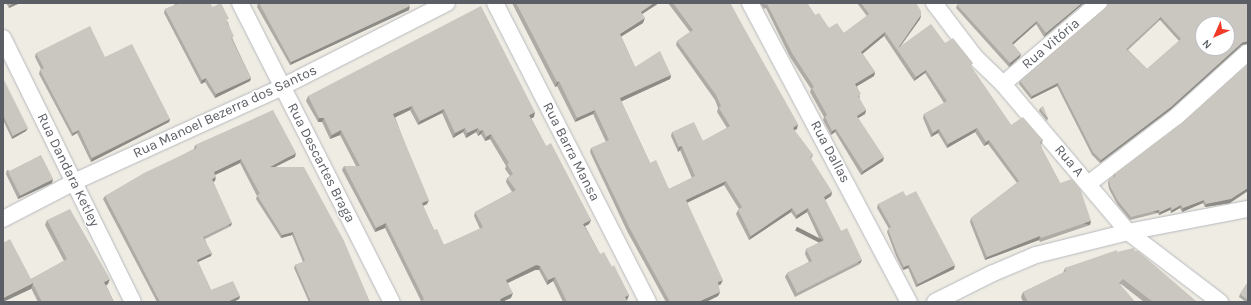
<!DOCTYPE html>
<meta charset="utf-8">
<style>
body{margin:0}
#map{position:relative;width:1251px;height:305px;overflow:hidden;background:#efece3;font-family:Karla,sans-serif}
div>[style]{position:absolute}
[style*='--x']{left:calc(var(--x)*1px);top:calc(var(--y)*1px);width:calc(var(--w)*1px);rotate:calc(var(--a)*1deg)}
.roads{filter:drop-shadow(0 0 1px #b6b9be) drop-shadow(0 0 1px #b6b9be)}
.street>*{height:16px;margin:-8px;padding:0 8px;transform-origin:8px;border-radius:8px;background:#fff}
.wall>*{inset:0;background:#aeaaa5}
.shaded-wall>*{inset:0;background:#8d8b86;transform-origin:0 0}
.building>*{inset:0;background:#cac6c0;transform-origin:0 0}
span{translate:-50% -50%;white-space:nowrap;text-align:center;line-height:1.15;-webkit-text-stroke:3px #fff;paint-order:stroke}
.street-label{font-size:14px;color:#5b5f65}
.frame{position:absolute;inset:0;border:4px solid #5b5f65;pointer-events:none}
.north{position:absolute;left:1195px;top:16px;width:40px;height:40px;box-sizing:border-box;background:#fff;border:1px solid #bdbfc1;border-radius:50%;rotate:225deg;font-size:11px;font-weight:700;line-height:16px;text-align:center;color:#5b5f65}
.north::after{content:'';display:block;margin:auto;width:14px;height:18px;background:#f23926;clip-path:polygon(50% 0,100% 100%,50% 72%,0 100%)}
</style>
<div id="map">
<div class="roads">
<div class="street">
<div style="--x:240;--y:3;--w:335;--a:63.1"></div>
<div style="--x:495;--y:3;--w:336;--a:62.9"></div>
<div style="--x:750;--y:3;--w:339;--a:62"></div>
<div style="--x:934;--y:3;--w:68;--a:52.8"></div>
<div style="--x:975;--y:57;--w:39;--a:44"></div>
<div style="--x:1003;--y:84;--w:194;--a:49.8"></div>
<div style="--x:1128;--y:232;--w:116;--a:37.3"></div>
<div style="--x:3;--y:38;--w:294;--a:63.8"></div>
<div style="--x:1003;--y:84;--w:126;--a:-40.2"></div>
<div style="--x:1088;--y:184;--w:111;--a:-37.3"></div>
<div style="--x:1176;--y:117;--w:97;--a:-42.1"></div>
<div style="--x:3;--y:219;--w:80;--a:-27.5"></div>
<div style="--x:74;--y:182;--w:229;--a:-24.5"></div>
<div style="--x:282;--y:87;--w:185;--a:-27"></div>
<div style="--x:935;--y:302;--w:63;--a:-26.6"></div>
<div style="--x:991;--y:274;--w:49;--a:-22.9"></div>
<div style="--x:1036;--y:255;--w:95;--a:-14"></div>
<div style="--x:1128;--y:232;--w:122;--a:-10.9"></div>
</div>
</div>
<div class="wall">
<div style="clip-path:polygon(6px 3px,20px 3px,9px 8px)"></div>
<div style="clip-path:polygon(174px 3px,210px 3px,212px 7px,228px 22px,233px 40px,251px 78px,250px 81px,215px 98px,205px 82px,201px 84px,164px 13px,165px 9px,175px 5px)"></div>
<div style="clip-path:polygon(258px 3px,409px 3px,409px 10px,290px 65px,257px 7px)"></div>
<div style="clip-path:polygon(512px 3px,659px 3px,642px 14px,643px 23px,621px 36px,635px 67px,671px 75px,670px 79px,621px 101px,650px 163px,669px 189px,692px 178px,680px 150px,678px 152px,671px 136px,672px 132px,703px 141px,727px 128px,717px 112px,718px 108px,715px 100px,676px 45px,677px 41px,690px 32px,668px 3px,730px 3px,797px 129px,794px 130px,813px 155px,811px 159px,832px 192px,831px 196px,825px 200px,841px 231px,860px 264px,795px 297px,785px 277px,787px 273px,809px 262px,805px 254px,806px 249px,821px 242px,807px 212px,796px 219px,791px 212px,749px 240px,736px 214px,738px 210px,739px 209px,724px 185px,687px 203px,721px 284px,718px 286px,720px 292px,718px 296px,706px 302px,666px 302px,627px 231px,590px 152px,591px 148px,606px 142px,593px 114px,575px 122px,557px 86px,555px 87px)"></div>
<div style="clip-path:polygon(760px 3px,807px 3px,815px 15px,829px 28px,844px 33px,867px 16px,857px 3px,916px 3px,921px 15px,920px 19px,901px 46px,945px 43px,971px 67px,1011px 125px,1043px 140px,1041px 145px,1042px 149px,1060px 183px,1090px 225px,1040px 242px,1039px 240px,985px 260px,970px 222px,971px 218px,1017px 183px,988px 144px,984px 146px,975px 132px,947px 148px,938px 133px,931px 137px,923px 118px,924px 114px,944px 103px,925px 73px,914px 81px,884px 36px,862px 53px,875px 72px,874px 76px,857px 86px,860px 98px,859px 98px,866px 110px,865px 114px,858px 118px,883px 161px,861px 175px,835px 132px,831px 135px,829px 131px,823px 120px,824px 117px,810px 92px,811px 89px,790px 57px,766px 8px,764px 9px)"></div>
<div style="clip-path:polygon(959px 3px,1084px 3px,1044px 37px,1036px 24px,1013px 45px,1021px 54px,1020px 57px,1009px 67px,956px 8px,957px 5px)"></div>
<div style="clip-path:polygon(evenodd,1248px 3px,1242px 45px,1170px 110px,1100px 163px,1092px 155px,1057px 86px,1031px 99px,1019px 84px,1020px 81px,1106px 7px,1248px 3px,1160px 20px,1179px 41px,1147px 69px,1128px 50px,1160px 20px)"></div>
<div style="clip-path:polygon(36px 53px,105px 57px,170px 119px,169px 122px,91px 162px,77px 133px,72px 136px,39px 74px,40px 70px,41px 69px,35px 57px)"></div>
<div style="clip-path:polygon(3px 80px,26px 131px,12px 139px,3px 120px)"></div>
<div style="clip-path:polygon(evenodd,308px 96px,534px 117px,531px 118px,546px 146px,591px 220px,589px 224px,585px 226px,600px 254px,612px 267px,629px 295px,627px 300px,628px 302px,563px 302px,553px 281px,547px 285px,539px 270px,535px 270px,508px 283px,511px 298px,421px 301px,385px 228px,375px 232px,342px 170px,344px 166px,356px 166px,340px 135px,330px 139px,322px 122px,318px 122px,306px 101px,308px 96px,410px 110px,418px 125px,442px 113px,453px 138px,463px 132px,466px 138px,476px 132px,478px 136px,481px 134px,485px 141px,490px 139px,506px 166px,505px 169px,510px 176px,507px 178px,506px 182px,512px 192px,475px 212px,474px 216px,480px 229px,444px 245px,434px 230px,423px 206px,427px 204px,395px 117px,410px 110px)"></div>
<div style="clip-path:polygon(1040px 108px,1048px 118px,1047px 121px,1039px 111px)"></div>
<div style="clip-path:polygon(195px 145px,295px 157px,275px 167px,370px 302px,309px 302px,294px 268px,295px 265px,303px 262px,292px 235px,281px 238px,256px 199px,257px 196px,240px 163px,215px 175px,215px 181px,213px 181px,231px 226px,205px 239px,211px 256px,198px 262px,211px 290px,240px 296px,239px 299px,233px 302px,157px 302px,103px 199px,105px 196px,194px 149px)"></div>
<div style="clip-path:polygon(7px 170px,52px 183px,18px 199px,6px 174px)"></div>
<div style="clip-path:polygon(1114px 174px,1230px 203px,1205px 207px,1203px 203px,1182px 212px,1180px 208px,1171px 213px,1170px 210px,1159px 215px,1158px 213px,1130px 220px,1117px 204px,1109px 189px,1108px 183px,1109px 179px,1113px 177px)"></div>
<div style="clip-path:polygon(906px 196px,954px 269px,916px 287px,908px 268px,903px 270px,896px 256px,887px 232px,888px 229px,889px 229px,877px 208px,878px 204px)"></div>
<div style="clip-path:polygon(47px 220px,108px 284px,106px 285px,114px 302px,38px 302px,31px 288px,31px 279px,64px 261px,45px 225px)"></div>
<div style="clip-path:polygon(1135px 251px,1197px 302px,1144px 302px,1121px 284px,1120px 285px,1135px 302px,1023px 302px,1021px 297px,1023px 292px,1063px 273px,1065px 268px,1117px 252px)"></div>
<div style="clip-path:polygon(1248px 282px,1248px 302px,1246px 302px,1239px 297px,1240px 294px)"></div>
</div>
<div class="shaded-wall">
<div style="clip-path:polygon(14px 3px,20px 3px,9px 8px,10px 5px)"></div>
<div style="clip-path:polygon(654px 3px,659px 3px,639px 16px,641px 12px)"></div>
<div style="clip-path:polygon(1082px 3px,1084px 3px,1044px 37px,1046px 33px)"></div>
<div style="clip-path:polygon(410px 6px,409px 10px,290px 65px,291px 62px)"></div>
<div style="clip-path:polygon(921px 15px,920px 19px,897px 50px,898px 48px)"></div>
<div style="left:1161px;top:17px;width:3px;height:47px;rotate:108deg"></div>
<div style="clip-path:polygon(645px 18px,643px 23px,619px 38px,620px 34px)"></div>
<div style="clip-path:polygon(1037px 21px,1036px 24px,1011px 46px,1012px 43px)"></div>
<div style="clip-path:polygon(885px 32px,884px 36px,860px 56px,861px 52px)"></div>
<div style="clip-path:polygon(1248px 41px,1248px 44px,1242px 45px,1170px 110px,1100px 163px,1101px 160px,1243px 42px)"></div>
<div style="clip-path:polygon(1021px 54px,1020px 57px,1009px 67px,1010px 63px)"></div>
<div style="clip-path:polygon(926px 70px,925px 73px,914px 81px,916px 77px)"></div>
<div style="clip-path:polygon(875px 72px,874px 76px,854px 88px,855px 84px)"></div>
<div style="clip-path:polygon(671px 75px,670px 79px,618px 103px,620px 98px)"></div>
<div style="clip-path:polygon(206px 78px,205px 82px,201px 84px,202px 80px)"></div>
<div style="clip-path:polygon(251px 78px,250px 81px,215px 98px,216px 94px)"></div>
<div style="clip-path:polygon(559px 81px,557px 86px,555px 87px,557px 82px)"></div>
<div style="clip-path:polygon(1058px 83px,1057px 86px,1031px 99px,1032px 96px)"></div>
<div style="clip-path:polygon(412px 106px,410px 110px,392px 119px,393px 114px)"></div>
<div style="clip-path:polygon(444px 109px,442px 113px,418px 125px,420px 121px)"></div>
<div style="clip-path:polygon(595px 110px,593px 114px,575px 122px,577px 118px)"></div>
<div style="clip-path:polygon(866px 110px,865px 114px,855px 120px,857px 116px)"></div>
<div style="clip-path:polygon(535px 112px,534px 117px,528px 120px,529px 115px)"></div>
<div style="clip-path:polygon(319px 118px,324px 118px,322px 122px,318px 122px)"></div>
<div style="clip-path:polygon(170px 119px,169px 122px,91px 162px,92px 158px)"></div>
<div style="clip-path:polygon(798px 124px,797px 129px,791px 132px,793px 128px)"></div>
<div style="clip-path:polygon(28px 128px,26px 131px,12px 139px,13px 136px)"></div>
<div style="clip-path:polygon(465px 128px,463px 132px,453px 138px,455px 133px)"></div>
<div style="clip-path:polygon(478px 128px,476px 132px,466px 138px,467px 133px)"></div>
<div style="clip-path:polygon(977px 128px,975px 132px,947px 148px,948px 144px)"></div>
<div style="clip-path:polygon(836px 129px,835px 132px,831px 135px,832px 131px)"></div>
<div style="clip-path:polygon(939px 129px,938px 133px,931px 137px,933px 133px)"></div>
<div style="clip-path:polygon(79px 130px,77px 133px,72px 136px,73px 133px)"></div>
<div style="clip-path:polygon(341px 130px,340px 135px,330px 139px,332px 135px)"></div>
<div style="clip-path:polygon(483px 130px,481px 134px,478px 136px,480px 131px)"></div>
<div style="clip-path:polygon(491px 134px,490px 139px,485px 141px,486px 137px)"></div>
<div style="clip-path:polygon(989px 140px,988px 144px,984px 146px,986px 142px)"></div>
<div style="clip-path:polygon(682px 146px,680px 150px,678px 152px,679px 147px)"></div>
<div style="clip-path:polygon(296px 153px,295px 157px,269px 170px,270px 167px)"></div>
<div style="clip-path:polygon(884px 157px,883px 161px,861px 175px,863px 171px)"></div>
<div style="clip-path:polygon(241px 159px,240px 163px,213px 176px,214px 172px)"></div>
<div style="clip-path:polygon(216px 177px,215px 181px,211px 183px,212px 179px)"></div>
<div style="clip-path:polygon(53px 179px,52px 183px,18px 199px,19px 196px)"></div>
<div style="clip-path:polygon(726px 181px,724px 185px,684px 204px,686px 200px)"></div>
<div style="clip-path:polygon(1248px 188px,1248px 191px,1230px 203px,1205px 207px,1206px 204px)"></div>
<div style="clip-path:polygon(832px 192px,831px 196px,822px 202px,824px 197px)"></div>
<div style="clip-path:polygon(429px 200px,427px 204px,420px 207px,422px 203px)"></div>
<div style="clip-path:polygon(1204px 200px,1203px 203px,1182px 212px,1183px 208px)"></div>
<div style="clip-path:polygon(1181px 205px,1180px 208px,1171px 213px,1172px 210px)"></div>
<div style="clip-path:polygon(1171px 207px,1170px 210px,1159px 215px,1160px 212px)"></div>
<div style="clip-path:polygon(792px 208px,791px 212px,749px 240px,751px 236px)"></div>
<div style="clip-path:polygon(808px 208px,807px 212px,796px 219px,797px 215px)"></div>
<div style="left:1159px;top:210px;width:3px;height:29px;rotate:108deg"></div>
<div style="clip-path:polygon(591px 220px,589px 224px,582px 228px,583px 224px)"></div>
<div style="left:1091px;top:221px;width:4px;height:53px;rotate:104deg"></div>
<div style="left:232px;top:223px;width:3px;height:32px;rotate:108deg"></div>
<div style="clip-path:polygon(386px 223px,385px 228px,375px 232px,376px 228px)"></div>
<div style="clip-path:polygon(293px 232px,292px 235px,281px 238px,282px 235px)"></div>
<div style="clip-path:polygon(1040px 236px,1039px 240px,985px 260px,987px 257px)"></div>
<div style="clip-path:polygon(212px 253px,211px 256px,196px 263px,197px 260px)"></div>
<div style="left:862px;top:260px;width:4px;height:73px;rotate:117deg"></div>
<div style="clip-path:polygon(536px 265px,540px 266px,539px 270px,535px 270px,505px 284px,506px 280px)"></div>
<div style="clip-path:polygon(909px 265px,908px 268px,903px 270px,904px 267px)"></div>
<div style="clip-path:polygon(955px 265px,954px 269px,916px 287px,918px 284px)"></div>
<div style="clip-path:polygon(555px 277px,553px 281px,547px 285px,548px 280px)"></div>
<div style="clip-path:polygon(110px 279px,108px 284px,103px 287px,104px 282px)"></div>
<div style="clip-path:polygon(723px 280px,721px 284px,716px 287px,718px 282px)"></div>
<div style="clip-path:polygon(33px 283px,31px 289px,3px 302px,3px 298px)"></div>
<div style="clip-path:polygon(720px 292px,718px 296px,706px 302px,698px 302px)"></div>
<div style="clip-path:polygon(513px 293px,511px 298px,502px 302px,499px 302px,500px 299px)"></div>
<div style="clip-path:polygon(629px 295px,627px 300px,623px 302px,625px 297px)"></div>
<div style="clip-path:polygon(240px 296px,239px 299px,233px 302px,227px 302px)"></div>
</div>
<div class="building">
<div style="clip-path:polygon(9px 3px,14px 3px,10px 5px)"></div>
<div style="clip-path:polygon(177px 3px,210px 3px,212px 7px,221px 3px,229px 19px,226px 20px,234px 36px,231px 38px,251px 78px,216px 94px,206px 78px,202px 80px,165px 9px,178px 4px)"></div>
<div style="clip-path:polygon(259px 3px,409px 3px,410px 6px,291px 62px)"></div>
<div style="clip-path:polygon(516px 3px,654px 3px,641px 12px,645px 18px,620px 34px,635px 67px,660px 51px,671px 75px,620px 98px,650px 163px,656px 160px,669px 189px,695px 176px,682px 146px,679px 147px,672px 132px,694px 122px,703px 141px,730px 126px,719px 108px,721px 106px,716px 95px,677px 41px,693px 30px,673px 3px,730px 3px,798px 124px,793px 128px,813px 155px,810px 157px,832px 192px,824px 197px,841px 231px,847px 228px,862px 260px,797px 293px,787px 273px,812px 261px,806px 249px,824px 240px,808px 208px,797px 215px,792px 208px,751px 236px,738px 210px,742px 207px,726px 181px,686px 200px,723px 280px,718px 282px,720px 292px,698px 302px,670px 302px,629px 227px,591px 148px,609px 140px,595px 110px,577px 118px,559px 81px,557px 82px)"></div>
<div style="clip-path:polygon(764px 3px,807px 3px,815px 15px,819px 13px,829px 28px,837px 23px,844px 33px,869px 14px,861px 3px,916px 3px,921px 11px,921px 15px,898px 48px,931px 24px,945px 43px,953px 38px,973px 63px,971px 66px,1011px 125px,1023px 117px,1043px 140px,1040px 142px,1042px 149px,1060px 183px,1072px 179px,1080px 188px,1091px 221px,1041px 238px,1040px 236px,987px 257px,971px 218px,1019px 181px,989px 140px,986px 142px,977px 128px,948px 144px,939px 129px,933px 133px,924px 114px,947px 101px,926px 70px,916px 77px,885px 32px,861px 52px,875px 72px,855px 84px,861px 94px,858px 96px,866px 110px,857px 116px,884px 157px,863px 171px,836px 129px,832px 131px,825px 117px,827px 115px,812px 88px,814px 87px,792px 53px,767px 4px,765px 5px)"></div>
<div style="clip-path:polygon(959px 3px,1082px 3px,1046px 33px,1037px 21px,1012px 43px,1021px 54px,1010px 63px,957px 5px)"></div>
<div style="clip-path:polygon(evenodd,1108px 3px,1248px 3px,1248px 41px,1243px 42px,1171px 107px,1101px 160px,1093px 152px,1058px 83px,1032px 96px,1020px 81px,1106px 7px,1108px 3px,1161px 17px,1181px 39px,1147px 69px,1126px 49px,1161px 17px,1108px 3px,1203px 24px,1227px 24px,1227px 48px,1203px 48px,1203px 24px)"></div>
<div style="clip-path:polygon(evenodd,481px 6px,535px 112px,529px 115px,546px 146px,551px 143px,591px 220px,583px 224px,600px 254px,604px 252px,612px 267px,614px 265px,629px 295px,625px 297px,628px 302px,567px 302px,555px 277px,548px 280px,540px 266px,536px 265px,506px 280px,513px 293px,500px 299px,501px 302px,421px 302px,424px 299px,386px 223px,376px 228px,344px 166px,360px 166px,341px 130px,332px 135px,324px 118px,319px 118px,308px 96px,481px 6px,412px 106px,420px 121px,444px 109px,455px 133px,465px 128px,467px 133px,478px 128px,480px 131px,483px 130px,486px 137px,491px 134px,509px 163px,507px 164px,513px 174px,507px 178px,516px 190px,475px 212px,483px 227px,444px 245px,437px 229px,434px 230px,422px 203px,429px 200px,393px 114px,412px 106px)"></div>
<div style="clip-path:polygon(90px 26px,105px 57px,132px 44px,170px 119px,92px 158px,79px 130px,73px 133px,40px 70px,44px 68px,36px 53px)"></div>
<div style="clip-path:polygon(1246px 65px,1248px 67px,1248px 188px,1231px 199px,1206px 204px,1204px 200px,1183px 208px,1181px 205px,1172px 210px,1171px 207px,1160px 212px,1159px 210px,1131px 217px,1118px 201px,1110px 186px,1109px 179px,1116px 176px,1114px 174px,1184px 121px)"></div>
<div style="clip-path:polygon(3px 80px,4px 80px,28px 128px,13px 136px,3px 115px)"></div>
<div style="clip-path:polygon(1043px 106px,1048px 118px,1040px 108px)"></div>
<div style="clip-path:polygon(273px 110px,296px 153px,270px 167px,304px 167px,344px 241px,370px 302px,311px 302px,295px 265px,305px 261px,293px 232px,282px 235px,257px 195px,260px 194px,241px 159px,214px 172px,216px 177px,212px 179px,232px 223px,203px 237px,212px 253px,197px 260px,211px 290px,233px 281px,240px 296px,227px 302px,160px 302px,105px 196px,144px 173px,197px 148px,195px 145px)"></div>
<div style="left:41px;top:155px;width:27px;height:37px;rotate:63deg"></div>
<div style="clip-path:polygon(903px 191px,906px 196px,916px 191px,955px 265px,918px 284px,909px 265px,904px 267px,897px 253px,888px 229px,891px 227px,878px 204px)"></div>
<div style="clip-path:polygon(70px 209px,110px 279px,104px 282px,114px 302px,42px 302px,33px 284px,33px 283px,31px 279px,67px 259px,47px 220px)"></div>
<div style="clip-path:polygon(10px 239px,33px 283px,3px 298px,3px 243px)"></div>
<div style="clip-path:polygon(1134px 248px,1135px 251px,1138px 251px,1197px 302px,1153px 302px,1123px 279px,1119px 283px,1135px 302px,1028px 302px,1023px 292px,1066px 271px,1065px 268px,1117px 250px,1117px 252px)"></div>
<div style="clip-path:polygon(1248px 282px,1248px 300px,1240px 294px)"></div>
</div>
<div class="street-label">
<span style="left:1051px;top:44px;rotate:-40deg">Rua Vitória</span>
<span style="left:225px;top:112px;rotate:-25deg">Rua Manoel Bezerra dos Santos</span>
<span style="left:571px;top:152px;rotate:63deg">Rua Barra Mansa</span>
<span style="left:830px;top:152px;rotate:62deg">Rua Dallas</span>
<span style="left:1069px;top:161px;rotate:50deg">Rua A</span>
<span style="left:321px;top:163px;rotate:63deg">Rua Descartes Braga</span>
<span style="left:68px;top:170px;rotate:64deg">Rua Dandara Ketley</span>
</div>
<div class="frame"></div>
<div class="north">N</div>
</div>
